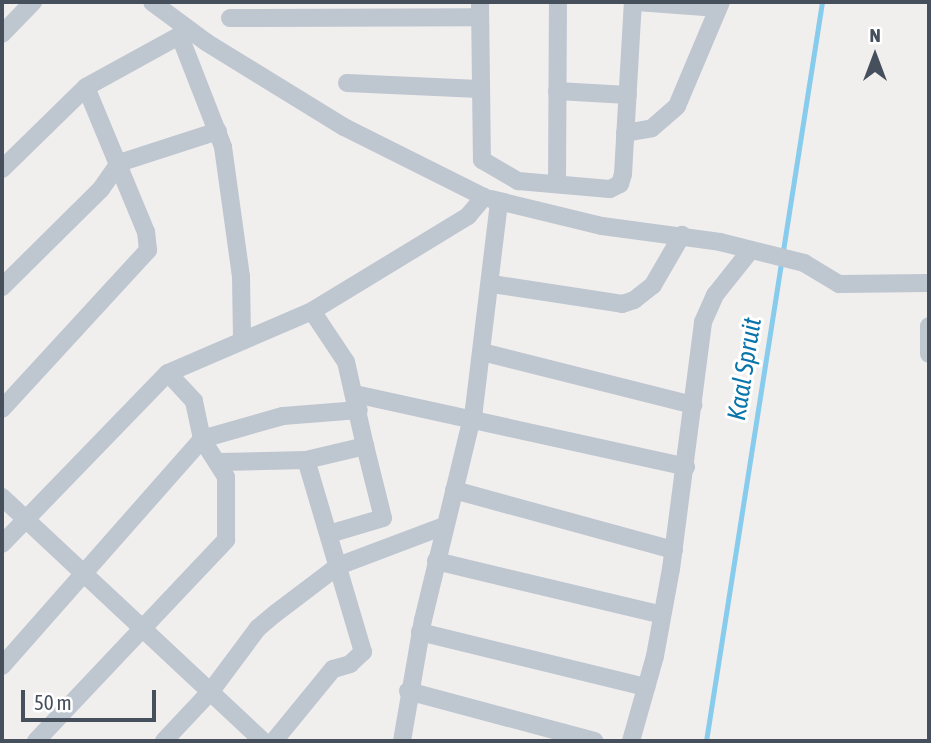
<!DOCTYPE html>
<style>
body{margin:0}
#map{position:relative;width:931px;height:743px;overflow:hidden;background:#f1eeee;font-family:"Asap Condensed",sans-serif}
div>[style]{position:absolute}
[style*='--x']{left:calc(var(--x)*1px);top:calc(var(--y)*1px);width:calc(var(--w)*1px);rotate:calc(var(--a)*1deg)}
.stream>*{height:5px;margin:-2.5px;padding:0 2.5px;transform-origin:2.5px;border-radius:2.5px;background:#87cbed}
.street>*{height:18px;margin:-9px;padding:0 9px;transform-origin:9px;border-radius:9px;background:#bec6d0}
span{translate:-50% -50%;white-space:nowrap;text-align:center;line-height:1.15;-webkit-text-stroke:6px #fff;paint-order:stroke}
.water-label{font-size:26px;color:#0a75aa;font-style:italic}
.frame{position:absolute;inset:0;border:4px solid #464f5c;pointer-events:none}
.north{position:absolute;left:840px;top:21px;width:70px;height:70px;-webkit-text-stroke:5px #fff;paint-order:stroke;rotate:0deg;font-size:19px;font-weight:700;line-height:28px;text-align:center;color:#464f5c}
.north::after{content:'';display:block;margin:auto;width:24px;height:32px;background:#464f5c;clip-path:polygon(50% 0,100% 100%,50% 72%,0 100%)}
.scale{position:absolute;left:21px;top:690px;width:135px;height:32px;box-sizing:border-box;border:4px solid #464f5c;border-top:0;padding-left:9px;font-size:21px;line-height:24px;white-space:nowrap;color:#464f5c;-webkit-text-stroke:5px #fff;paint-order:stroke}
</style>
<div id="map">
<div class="stream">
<div style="--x:706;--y:741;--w:748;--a:-81.08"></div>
</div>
<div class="street">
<div style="--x:480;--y:2;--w:158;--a:89.3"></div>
<div style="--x:482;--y:160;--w:42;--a:30.3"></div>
<div style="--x:518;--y:181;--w:92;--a:5"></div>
<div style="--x:610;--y:189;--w:11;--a:-27"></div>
<div style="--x:620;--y:184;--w:10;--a:-73"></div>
<div style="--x:623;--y:174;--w:172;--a:-86.7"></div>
<div style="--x:637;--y:2;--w:81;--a:4.2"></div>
<div style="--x:230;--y:18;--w:249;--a:-0.2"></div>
<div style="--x:2;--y:34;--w:45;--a:-45.9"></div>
<div style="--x:181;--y:39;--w:116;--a:68.7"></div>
<div style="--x:223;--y:147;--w:130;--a:82.1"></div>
<div style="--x:241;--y:276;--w:64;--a:89.1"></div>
<div style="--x:347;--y:83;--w:132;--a:2.6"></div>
<div style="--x:557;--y:91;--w:71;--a:3.2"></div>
<div style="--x:625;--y:133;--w:27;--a:-10"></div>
<div style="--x:652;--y:128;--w:33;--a:-41"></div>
<div style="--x:677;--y:106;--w:113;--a:-67.1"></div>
<div style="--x:2;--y:169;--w:117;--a:-44.3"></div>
<div style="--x:86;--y:87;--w:116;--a:-28.8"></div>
<div style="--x:557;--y:184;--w:182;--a:-89.7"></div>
<div style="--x:491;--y:199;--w:114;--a:13.7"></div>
<div style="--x:602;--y:226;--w:119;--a:7.7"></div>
<div style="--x:720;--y:242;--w:87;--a:14"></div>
<div style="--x:804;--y:263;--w:41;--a:31"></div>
<div style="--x:839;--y:284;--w:90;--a:-0.6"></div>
<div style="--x:492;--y:284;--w:132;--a:8.7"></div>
<div style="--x:622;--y:304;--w:13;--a:-18"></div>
<div style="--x:634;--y:300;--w:24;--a:-38"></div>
<div style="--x:653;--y:285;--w:58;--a:-59.9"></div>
<div style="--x:2;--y:287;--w:139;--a:-44.7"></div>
<div style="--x:101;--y:189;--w:32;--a:-55"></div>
<div style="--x:119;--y:163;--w:104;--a:-17.9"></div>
<div style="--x:929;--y:326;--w:28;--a:90"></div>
<div style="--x:482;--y:352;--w:218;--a:14.1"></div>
<div style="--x:355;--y:394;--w:339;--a:12.4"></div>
<div style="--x:2;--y:409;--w:216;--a:-47.4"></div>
<div style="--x:148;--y:250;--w:18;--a:-96"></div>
<div style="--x:146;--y:232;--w:157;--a:-112.5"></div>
<div style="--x:220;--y:462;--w:86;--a:-1.3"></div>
<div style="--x:454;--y:490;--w:228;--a:15.3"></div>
<div style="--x:2;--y:497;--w:357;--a:43.1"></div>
<div style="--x:329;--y:534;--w:56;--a:-16.5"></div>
<div style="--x:383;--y:518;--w:74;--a:-104"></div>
<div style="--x:2;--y:544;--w:238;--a:-45.9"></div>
<div style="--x:168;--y:373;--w:157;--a:-23.3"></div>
<div style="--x:312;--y:311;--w:183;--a:-31.3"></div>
<div style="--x:468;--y:216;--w:25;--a:-50"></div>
<div style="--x:484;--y:197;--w:157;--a:-153.4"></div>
<div style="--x:344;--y:127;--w:162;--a:-148.4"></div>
<div style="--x:206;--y:42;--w:67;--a:-143.5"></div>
<div style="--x:436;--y:561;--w:232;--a:13.4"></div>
<div style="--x:420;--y:632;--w:233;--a:13.7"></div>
<div style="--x:2;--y:666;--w:303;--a:-48.6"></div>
<div style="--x:202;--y:439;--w:39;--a:-102"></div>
<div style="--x:194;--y:401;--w:38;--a:-133"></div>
<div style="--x:408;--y:691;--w:193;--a:15"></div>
<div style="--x:36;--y:741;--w:277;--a:-46.6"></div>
<div style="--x:226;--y:540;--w:63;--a:-90"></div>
<div style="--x:226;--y:477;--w:45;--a:-122.3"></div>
<div style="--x:202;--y:439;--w:84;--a:-15.9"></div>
<div style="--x:283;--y:416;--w:76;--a:-4.5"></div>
<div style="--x:164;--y:741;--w:69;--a:-46.8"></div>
<div style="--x:211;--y:691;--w:79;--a:-53.3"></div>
<div style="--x:258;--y:628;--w:23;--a:-40"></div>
<div style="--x:276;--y:613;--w:78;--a:-37.2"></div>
<div style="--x:338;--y:566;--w:113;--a:-20.7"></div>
<div style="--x:274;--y:741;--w:93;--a:-50.7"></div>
<div style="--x:333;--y:669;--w:18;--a:-16"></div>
<div style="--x:350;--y:664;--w:18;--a:-43"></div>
<div style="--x:363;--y:652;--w:200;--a:-106.5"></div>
<div style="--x:306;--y:460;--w:61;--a:-13.3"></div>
<div style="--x:365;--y:446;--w:86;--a:-102.7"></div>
<div style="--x:346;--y:362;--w:61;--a:-123.7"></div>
<div style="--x:402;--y:741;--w:123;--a:-80.2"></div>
<div style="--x:423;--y:620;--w:217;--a:-76.4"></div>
<div style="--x:474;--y:409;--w:209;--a:-83.1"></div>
<div style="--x:631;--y:741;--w:88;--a:-74.2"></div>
<div style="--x:655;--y:656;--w:88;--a:-79.6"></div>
<div style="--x:671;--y:569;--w:249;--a:-82.6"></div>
<div style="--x:703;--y:322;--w:30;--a:-66"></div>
<div style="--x:715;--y:295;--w:56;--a:-51.5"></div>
</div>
<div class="water-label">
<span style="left:745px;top:369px;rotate:-81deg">Kaal Spruit</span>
</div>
<div class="frame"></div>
<div class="north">N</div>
<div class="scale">50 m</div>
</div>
